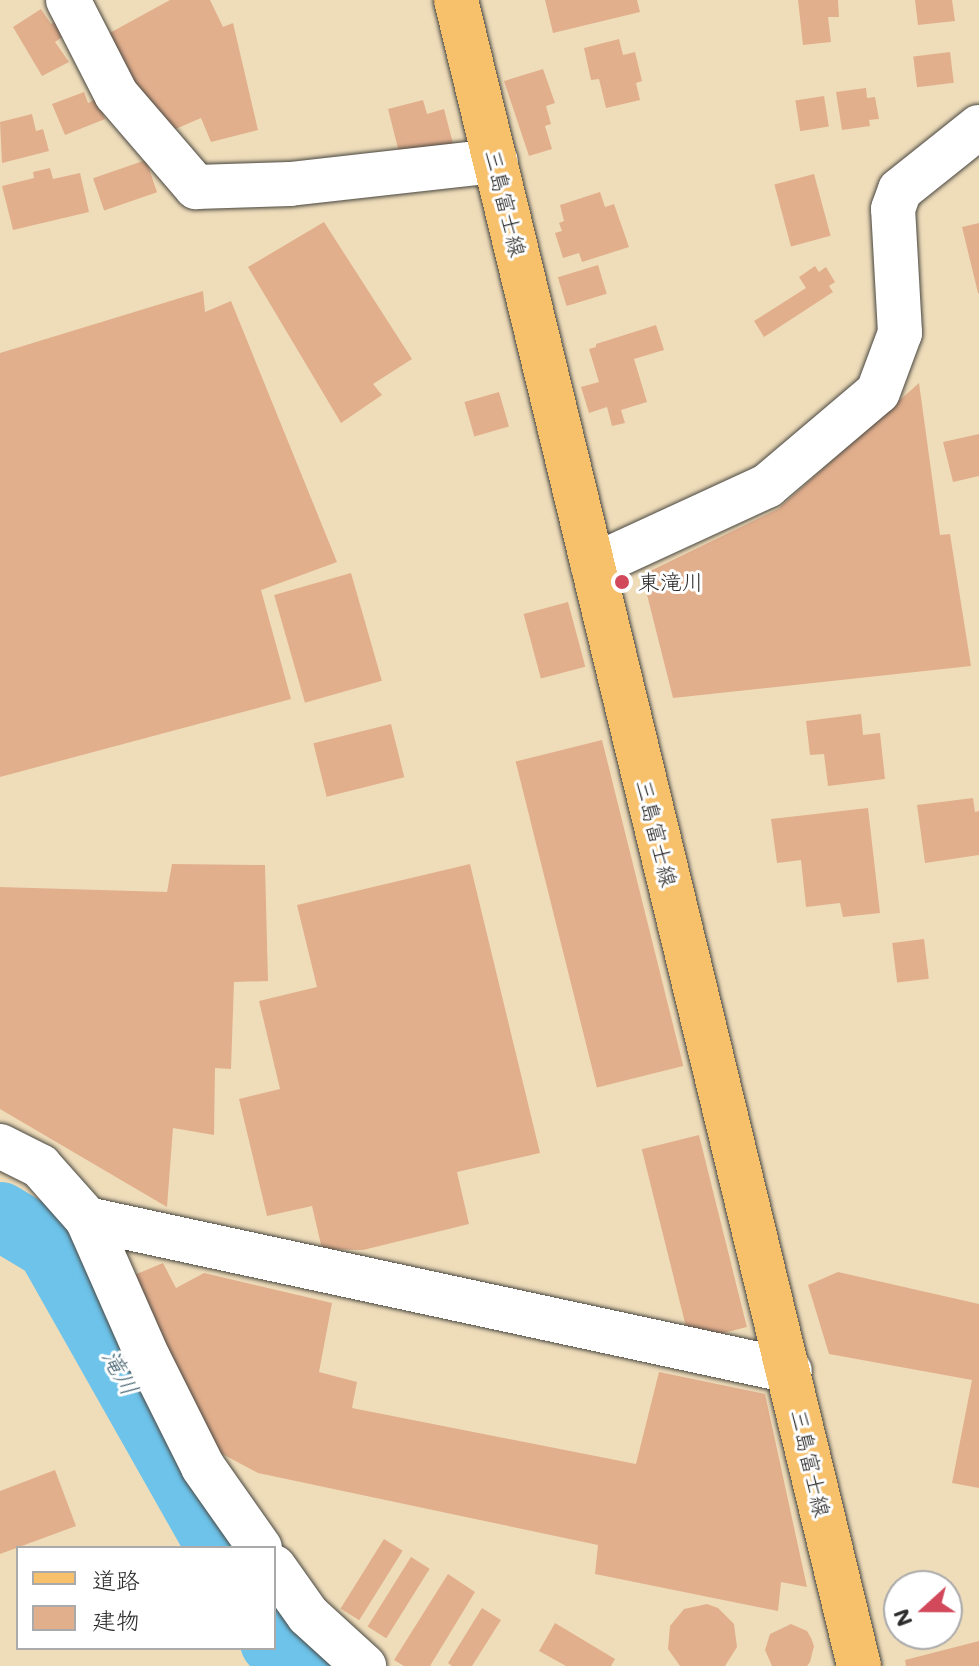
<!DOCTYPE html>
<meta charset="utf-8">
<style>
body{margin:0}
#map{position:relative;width:979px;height:1666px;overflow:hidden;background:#efddba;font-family:Mali,"Klee One",sans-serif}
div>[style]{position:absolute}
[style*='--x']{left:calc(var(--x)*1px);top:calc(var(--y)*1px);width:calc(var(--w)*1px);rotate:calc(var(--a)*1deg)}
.river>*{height:68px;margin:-34px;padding:0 34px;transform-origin:34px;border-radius:34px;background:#6dc3ea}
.building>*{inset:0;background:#e2af8d;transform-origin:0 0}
.roads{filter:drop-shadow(0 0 2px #484640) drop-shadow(0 0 2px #484640)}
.minor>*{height:44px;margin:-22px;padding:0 22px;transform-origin:22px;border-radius:22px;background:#fff}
.major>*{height:44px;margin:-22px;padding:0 22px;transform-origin:22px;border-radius:22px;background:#f7c06b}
.dots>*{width:22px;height:22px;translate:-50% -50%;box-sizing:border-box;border:4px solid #fff;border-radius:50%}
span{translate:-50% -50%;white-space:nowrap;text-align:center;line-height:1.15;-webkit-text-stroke:6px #fff;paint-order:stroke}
.street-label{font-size:22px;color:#2b2b2b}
.poi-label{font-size:22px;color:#2b2b2b}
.left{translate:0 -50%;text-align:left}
.water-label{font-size:24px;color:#42606e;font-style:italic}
.legend{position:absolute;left:16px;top:1546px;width:260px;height:104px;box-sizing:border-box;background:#fff;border:2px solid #aaa;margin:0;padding:10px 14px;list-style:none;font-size:24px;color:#2b2b2b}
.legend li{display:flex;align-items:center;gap:16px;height:40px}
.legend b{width:40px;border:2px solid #aaa}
.north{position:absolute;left:883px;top:1570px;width:80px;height:80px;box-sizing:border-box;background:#fff;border:2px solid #aaa;border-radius:50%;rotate:249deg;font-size:22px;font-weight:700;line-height:32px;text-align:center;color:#2b2b2b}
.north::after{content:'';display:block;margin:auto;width:28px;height:36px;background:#d1495b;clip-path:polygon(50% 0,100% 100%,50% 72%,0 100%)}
</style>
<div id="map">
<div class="river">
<div style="--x:0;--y:1216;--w:58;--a:31"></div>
<div style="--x:50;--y:1246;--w:347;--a:60.5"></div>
<div style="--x:274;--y:1642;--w:35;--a:43"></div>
</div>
<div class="building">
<div style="clip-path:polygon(170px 0,210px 0,223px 27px,233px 23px,258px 130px,211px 142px,201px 118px,164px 134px,106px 35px)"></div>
<div style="clip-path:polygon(545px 0,637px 0,640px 12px,553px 33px)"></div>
<div style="clip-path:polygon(798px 0,838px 0,839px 17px,828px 17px,831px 42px,803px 45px)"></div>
<div style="clip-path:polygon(915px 0,952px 0,955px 21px,918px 25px)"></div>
<div style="clip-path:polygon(41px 9px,51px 24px,56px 21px,65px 35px,55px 42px,69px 62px,42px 76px,13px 27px)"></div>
<div style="clip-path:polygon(619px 39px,623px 55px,635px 52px,642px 81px,636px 83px,640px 100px,606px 108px,599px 79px,591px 80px,584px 48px)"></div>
<div style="left:950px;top:52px;width:31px;height:37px;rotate:83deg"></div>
<div style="clip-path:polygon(543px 69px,555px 103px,546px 106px,551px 124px,545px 126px,552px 149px,529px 156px,504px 81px)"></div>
<div style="clip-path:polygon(866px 88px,867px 98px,875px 97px,879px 119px,869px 120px,870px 126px,842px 130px,836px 92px)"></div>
<div style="clip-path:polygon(84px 92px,88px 103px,97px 99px,105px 119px,65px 135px,52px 104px)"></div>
<div style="left:824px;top:96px;width:31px;height:29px;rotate:81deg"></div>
<div style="clip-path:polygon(423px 100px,427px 114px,444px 109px,455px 151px,402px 164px,388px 109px)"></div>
<div style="clip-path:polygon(32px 114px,36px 131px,43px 129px,49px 151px,2px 163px,0 122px)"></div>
<div style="left:146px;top:160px;width:34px;height:56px;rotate:71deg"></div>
<div style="clip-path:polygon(50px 168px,53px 179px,80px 173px,89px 212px,13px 230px,2px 186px,34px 178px,33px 172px)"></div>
<div style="left:814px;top:174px;width:64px;height:41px;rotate:75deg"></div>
<div style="clip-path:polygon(600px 192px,605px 207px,614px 204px,629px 247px,582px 262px,579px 253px,563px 258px,555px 233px,562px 231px,559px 223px,564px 221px,560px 205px)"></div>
<div style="clip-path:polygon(324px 222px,412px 359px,373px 384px,382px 395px,341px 423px,248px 267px)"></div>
<div style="clip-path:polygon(979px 223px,979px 293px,978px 293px,962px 227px)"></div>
<div style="left:598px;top:265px;width:30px;height:42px;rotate:73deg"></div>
<div style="clip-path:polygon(815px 266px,819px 272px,826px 267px,835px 282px,829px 286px,833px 292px,764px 337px,754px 321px,806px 288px,799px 277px)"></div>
<div style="clip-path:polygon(203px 291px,205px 312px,231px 301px,337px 562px,261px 590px,291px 699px,0 777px,0 353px)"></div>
<div style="clip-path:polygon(656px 325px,664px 350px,634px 359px,647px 402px,621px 410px,625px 423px,612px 426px,607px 407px,589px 413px,581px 387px,599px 382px,589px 349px,596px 347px,596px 344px)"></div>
<div style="clip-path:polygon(919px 383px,940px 535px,950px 534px,971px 666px,673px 698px,642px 575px,778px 509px)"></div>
<div style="left:499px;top:392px;width:36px;height:36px;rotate:74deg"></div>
<div style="clip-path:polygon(979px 434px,979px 476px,953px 482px,943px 442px)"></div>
<div style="left:351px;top:573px;width:112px;height:80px;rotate:74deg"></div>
<div style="left:568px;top:602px;width:67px;height:46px;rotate:75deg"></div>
<div style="clip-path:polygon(861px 714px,863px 735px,880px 733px,885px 779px,828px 786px,824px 754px,810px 755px,806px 721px)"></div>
<div style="left:391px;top:724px;width:55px;height:80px;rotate:76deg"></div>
<div style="left:602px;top:740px;width:336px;height:89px;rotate:76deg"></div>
<div style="clip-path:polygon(973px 798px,975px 812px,979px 811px,979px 855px,925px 863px,917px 805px)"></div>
<div style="clip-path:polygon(868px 808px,880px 913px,843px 917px,840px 903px,806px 907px,801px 860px,777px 863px,771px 819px)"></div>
<div style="clip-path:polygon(172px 864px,265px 865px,268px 981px,234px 982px,231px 1069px,215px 1068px,214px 1135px,173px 1128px,167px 1207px,0 1109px,0 887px,167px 892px)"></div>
<div style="clip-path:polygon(470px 864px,540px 1153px,457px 1172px,469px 1224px,363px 1250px,322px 1249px,312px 1206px,267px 1216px,239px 1099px,280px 1089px,259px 1001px,317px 987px,297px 905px)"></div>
<div style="left:924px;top:939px;width:40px;height:32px;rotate:83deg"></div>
<div style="left:699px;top:1135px;width:198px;height:59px;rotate:76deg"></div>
<div style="clip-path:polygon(163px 1263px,176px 1288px,204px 1273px,332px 1303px,319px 1372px,357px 1382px,352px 1408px,636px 1464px,659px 1372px,765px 1394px,807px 1587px,781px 1582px,778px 1611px,595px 1574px,598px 1545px,258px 1473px,200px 1442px,132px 1276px)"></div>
<div style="clip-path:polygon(838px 1272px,979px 1304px,979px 1488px,952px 1483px,972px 1380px,829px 1354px,808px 1285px)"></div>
<div style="clip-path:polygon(55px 1470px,76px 1526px,0 1554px,0 1491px)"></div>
<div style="left:384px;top:1539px;width:22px;height:82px;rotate:32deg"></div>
<div style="left:411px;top:1557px;width:22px;height:82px;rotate:32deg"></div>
<div style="clip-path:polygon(448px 1574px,475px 1592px,430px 1666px,404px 1666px,394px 1660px)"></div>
<div style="clip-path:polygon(707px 1604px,718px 1608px,734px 1624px,737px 1647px,725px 1666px,680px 1666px,668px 1649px,670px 1626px,684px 1609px)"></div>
<div style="clip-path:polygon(482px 1608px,501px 1620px,472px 1666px,452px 1666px,448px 1663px)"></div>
<div style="clip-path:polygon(555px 1623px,615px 1659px,611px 1666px,566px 1666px,539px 1651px)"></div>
<div style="clip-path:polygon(791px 1624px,807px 1631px,811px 1638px,814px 1646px,810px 1662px,807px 1666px,772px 1666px,765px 1650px,770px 1634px)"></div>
<div style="clip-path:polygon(979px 1641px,979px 1666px,906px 1666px,905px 1660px)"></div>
</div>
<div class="roads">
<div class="minor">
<div style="--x:68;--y:0;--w:106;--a:62.9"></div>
<div style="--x:116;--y:94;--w:123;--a:49.3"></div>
<div style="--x:196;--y:187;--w:94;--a:-1.8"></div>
<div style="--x:290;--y:184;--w:207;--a:-6.4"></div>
<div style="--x:593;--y:566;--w:192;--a:-24.7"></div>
<div style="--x:767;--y:486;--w:145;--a:-40.3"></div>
<div style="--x:878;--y:392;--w:63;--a:-69.6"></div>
<div style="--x:900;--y:333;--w:124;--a:-93.2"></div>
<div style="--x:893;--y:209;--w:20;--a:-70"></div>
<div style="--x:900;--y:190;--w:101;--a:-38.6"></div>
<div style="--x:0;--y:1146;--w:45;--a:26.6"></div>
<div style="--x:40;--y:1166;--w:71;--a:48.4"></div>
<div style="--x:87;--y:1219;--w:151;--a:66.2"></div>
<div style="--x:148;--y:1357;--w:123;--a:63.4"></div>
<div style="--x:203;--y:1467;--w:99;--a:54.9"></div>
<div style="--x:87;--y:1219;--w:719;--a:12.2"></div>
<div style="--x:274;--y:1567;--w:59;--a:54.7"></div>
<div style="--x:308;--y:1615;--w:76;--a:42.3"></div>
</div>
<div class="major">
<div style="--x:456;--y:0;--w:1714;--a:76.4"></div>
</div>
</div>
<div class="dots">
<div style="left:622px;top:582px;background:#d1495b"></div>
</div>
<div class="street-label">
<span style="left:506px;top:203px;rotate:76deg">三島富士線</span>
<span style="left:657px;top:833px;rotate:76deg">三島富士線</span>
<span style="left:811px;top:1463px;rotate:77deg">三島富士線</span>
</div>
<div class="poi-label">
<span class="left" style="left:638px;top:582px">東滝川</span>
</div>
<div class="water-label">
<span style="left:121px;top:1372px;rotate:61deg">滝川</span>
</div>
<ul class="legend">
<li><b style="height:10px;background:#f7c06b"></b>道路</li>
<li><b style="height:22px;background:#e2af8d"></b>建物</li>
</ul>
<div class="north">N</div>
</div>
